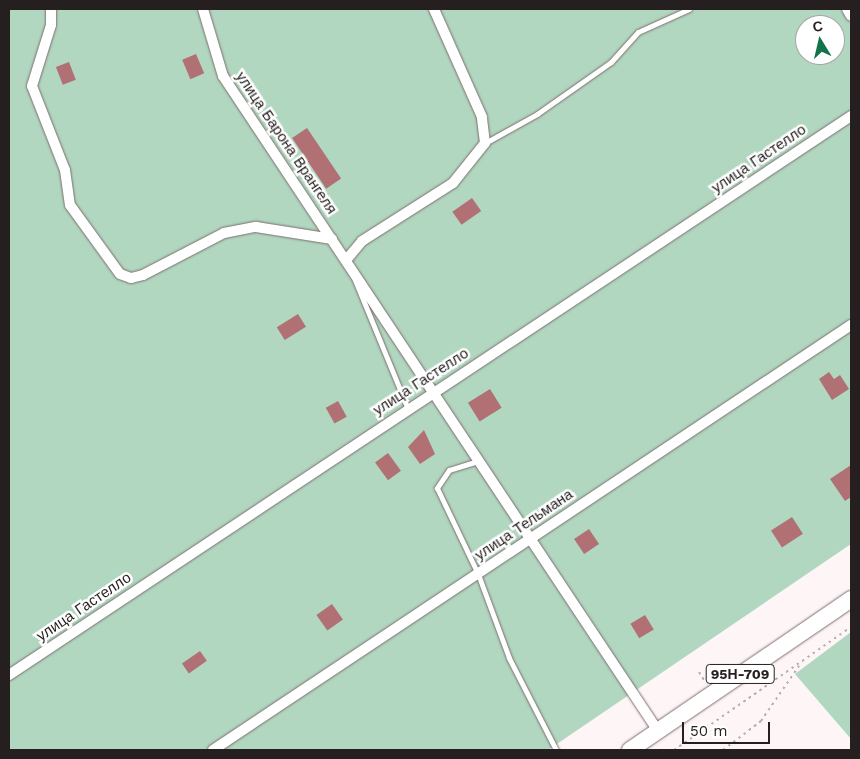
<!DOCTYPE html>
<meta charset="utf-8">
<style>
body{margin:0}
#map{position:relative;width:860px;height:759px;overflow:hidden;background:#fef6f6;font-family:"Work Sans",sans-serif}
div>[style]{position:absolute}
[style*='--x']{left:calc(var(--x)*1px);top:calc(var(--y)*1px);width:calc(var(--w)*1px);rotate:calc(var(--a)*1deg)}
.green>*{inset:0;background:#b1d7c0}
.building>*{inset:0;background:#b07074;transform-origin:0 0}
.path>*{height:2px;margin-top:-1px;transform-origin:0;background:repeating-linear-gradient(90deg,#b7afaf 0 2.5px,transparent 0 6.5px)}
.roads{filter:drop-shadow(0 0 1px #7f6e6f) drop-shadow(0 0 1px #7f6e6f)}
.service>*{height:5px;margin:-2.5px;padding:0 2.5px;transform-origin:2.5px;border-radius:2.5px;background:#fff}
.minor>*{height:10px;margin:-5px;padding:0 5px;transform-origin:5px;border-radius:5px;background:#fff}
.primary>*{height:16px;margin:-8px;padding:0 8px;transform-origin:8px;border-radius:8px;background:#fff}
span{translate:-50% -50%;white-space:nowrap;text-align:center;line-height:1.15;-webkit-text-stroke:5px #fff;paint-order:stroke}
.shield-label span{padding:1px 4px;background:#fff;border:1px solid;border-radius:4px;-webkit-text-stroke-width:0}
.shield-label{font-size:14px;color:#261f1f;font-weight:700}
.street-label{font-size:15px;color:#261f1f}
.frame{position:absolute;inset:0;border:10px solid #261f1f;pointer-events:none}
.north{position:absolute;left:795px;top:15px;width:50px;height:50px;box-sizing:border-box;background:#fff;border:1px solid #a8a5a5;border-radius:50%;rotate:351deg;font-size:14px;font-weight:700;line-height:20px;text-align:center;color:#261f1f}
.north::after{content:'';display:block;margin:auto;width:18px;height:22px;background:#12744a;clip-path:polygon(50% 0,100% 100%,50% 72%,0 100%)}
.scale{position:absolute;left:682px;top:722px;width:88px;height:22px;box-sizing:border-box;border:2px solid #261f1f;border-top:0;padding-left:6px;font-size:15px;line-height:18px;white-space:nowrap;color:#261f1f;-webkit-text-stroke:4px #fff;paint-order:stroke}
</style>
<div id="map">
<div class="green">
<div style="clip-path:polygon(evenodd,9px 9px,851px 9px,851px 544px,548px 750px,9px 750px,9px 9px,805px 25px,835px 25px,835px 55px,805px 55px,805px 25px)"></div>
<div style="clip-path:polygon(851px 632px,851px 739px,795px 674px)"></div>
</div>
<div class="building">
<div style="left:196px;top:54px;width:21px;height:15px;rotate:67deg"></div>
<div style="left:69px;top:62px;width:19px;height:14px;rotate:69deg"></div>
<div style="left:307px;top:128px;width:61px;height:18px;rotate:56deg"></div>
<div style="left:472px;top:198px;width:16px;height:24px;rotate:55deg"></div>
<div style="left:298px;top:314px;width:15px;height:25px;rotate:58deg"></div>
<div style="clip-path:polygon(829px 372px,834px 379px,840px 375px,849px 389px,832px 400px,819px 379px)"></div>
<div style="left:490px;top:389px;width:22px;height:26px;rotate:58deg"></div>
<div style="left:338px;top:401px;width:18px;height:14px;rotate:61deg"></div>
<div style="clip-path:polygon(424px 430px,435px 454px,420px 464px,408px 447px)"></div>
<div style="left:388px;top:453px;width:22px;height:16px;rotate:54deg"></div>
<div style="clip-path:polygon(851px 465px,851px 497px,845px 501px,830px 479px)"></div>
<div style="left:792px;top:517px;width:20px;height:25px;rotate:57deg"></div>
<div style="left:589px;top:529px;width:18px;height:18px;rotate:56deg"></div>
<div style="left:332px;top:604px;width:19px;height:19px;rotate:55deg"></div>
<div style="left:645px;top:615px;width:17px;height:17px;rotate:59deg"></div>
<div style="left:200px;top:651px;width:12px;height:22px;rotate:55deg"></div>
</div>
<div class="path">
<div style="--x:699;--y:672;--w:13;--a:58"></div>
<div style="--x:674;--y:750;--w:216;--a:-34.8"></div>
<div style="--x:723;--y:750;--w:48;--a:-37.3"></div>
<div style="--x:761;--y:721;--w:67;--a:-55.4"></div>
</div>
<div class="roads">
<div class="service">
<div style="--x:485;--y:143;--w:60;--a:-29.1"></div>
<div style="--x:537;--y:114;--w:90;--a:-35.1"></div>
<div style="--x:611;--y:62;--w:40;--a:-48"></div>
<div style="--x:638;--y:32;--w:56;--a:-24.3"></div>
<div style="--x:355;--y:280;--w:139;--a:67.7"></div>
<div style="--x:478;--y:461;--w:30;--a:163"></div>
<div style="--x:449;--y:470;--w:22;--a:124"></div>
<div style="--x:437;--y:488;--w:95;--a:64.5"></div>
<div style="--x:478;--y:574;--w:90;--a:69.7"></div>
<div style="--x:509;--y:658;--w:103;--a:62.9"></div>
</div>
<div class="minor">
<div style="--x:51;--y:9;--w:16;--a:90"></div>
<div style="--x:51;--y:25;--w:64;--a:107.3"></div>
<div style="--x:32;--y:86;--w:90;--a:68.6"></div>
<div style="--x:65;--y:170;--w:35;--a:82"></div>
<div style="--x:70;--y:205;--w:85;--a:54.1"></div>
<div style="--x:120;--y:274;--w:12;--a:20"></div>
<div style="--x:131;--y:278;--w:12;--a:-14"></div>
<div style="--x:143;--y:275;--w:91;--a:-27.4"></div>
<div style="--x:224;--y:233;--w:33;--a:-11"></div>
<div style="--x:256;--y:227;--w:77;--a:9"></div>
<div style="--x:203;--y:9;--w:70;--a:73.4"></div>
<div style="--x:223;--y:76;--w:786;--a:56.41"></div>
<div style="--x:847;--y:9;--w:8;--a:60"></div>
<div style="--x:347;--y:259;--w:23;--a:-50"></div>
<div style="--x:362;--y:241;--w:108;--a:-32.5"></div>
<div style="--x:453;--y:183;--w:51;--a:-51.3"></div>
<div style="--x:485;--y:143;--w:26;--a:-97"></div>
<div style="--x:482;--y:117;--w:118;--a:-114"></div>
<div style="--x:9;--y:675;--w:1011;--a:-33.58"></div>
<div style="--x:213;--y:750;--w:767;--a:-33.67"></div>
</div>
<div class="primary">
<div style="--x:630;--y:750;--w:268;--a:-34.3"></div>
</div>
</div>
<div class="shield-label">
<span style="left:740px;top:674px">95Н-709</span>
</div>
<div class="street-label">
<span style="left:286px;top:143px;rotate:56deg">улица Барона Врангеля</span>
<span style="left:759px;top:159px;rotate:-34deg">улица Гастелло</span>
<span style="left:421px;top:382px;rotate:-33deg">улица Гастелло</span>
<span style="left:524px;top:525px;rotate:-34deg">улица Тельмана</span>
<span style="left:84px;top:607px;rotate:-34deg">улица Гастелло</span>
</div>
<div class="frame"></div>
<div class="north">С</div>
<div class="scale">50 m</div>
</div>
